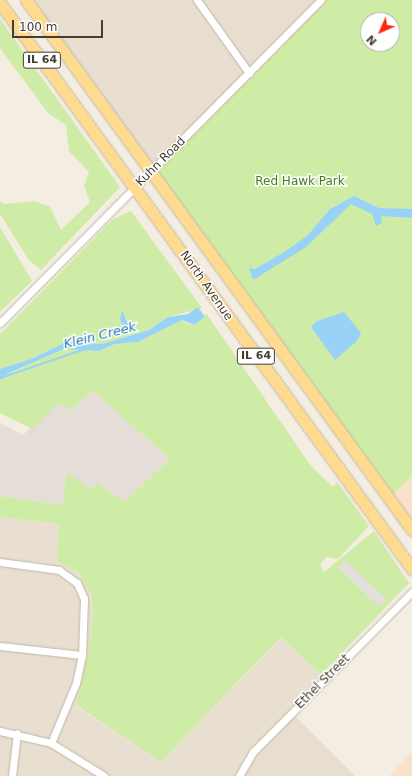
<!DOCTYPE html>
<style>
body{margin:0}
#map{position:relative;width:412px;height:776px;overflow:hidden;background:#f3ede2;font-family:"DejaVu Sans",sans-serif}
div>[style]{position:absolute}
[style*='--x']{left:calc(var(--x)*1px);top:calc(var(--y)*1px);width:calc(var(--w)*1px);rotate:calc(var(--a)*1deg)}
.residential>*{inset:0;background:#e8dfd0}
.commercial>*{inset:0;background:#f8e3ca}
.industrial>*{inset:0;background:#e5ded8}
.green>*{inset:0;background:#cfeca7}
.parking>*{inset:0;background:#e3e0dc;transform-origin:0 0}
.water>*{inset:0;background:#98d3f7}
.stream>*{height:2px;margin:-1px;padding:0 1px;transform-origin:1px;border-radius:1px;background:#98d3f7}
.roads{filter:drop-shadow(0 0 1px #c2b8a7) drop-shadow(0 0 1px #c2b8a7)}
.minor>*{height:7px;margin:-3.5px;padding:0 3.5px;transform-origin:3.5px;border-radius:3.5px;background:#fff}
.primary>*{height:11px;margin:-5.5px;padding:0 5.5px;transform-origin:5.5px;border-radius:5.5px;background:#ffdb8f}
span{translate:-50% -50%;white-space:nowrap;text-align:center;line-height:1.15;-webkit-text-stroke:3px #fff;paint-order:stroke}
.shield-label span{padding:1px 3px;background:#fff;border:1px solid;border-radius:3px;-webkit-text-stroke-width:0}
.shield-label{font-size:11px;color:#453d32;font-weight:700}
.street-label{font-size:12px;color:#453d32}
.park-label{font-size:12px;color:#467c21}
.water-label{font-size:13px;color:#217ab2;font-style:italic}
.north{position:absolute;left:360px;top:12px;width:40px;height:40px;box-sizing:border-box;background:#fff;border:1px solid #b5b1ad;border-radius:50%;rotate:225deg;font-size:11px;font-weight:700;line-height:16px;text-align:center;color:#453d32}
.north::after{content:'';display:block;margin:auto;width:14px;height:18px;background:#ff290d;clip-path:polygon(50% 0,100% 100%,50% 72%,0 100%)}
.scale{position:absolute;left:12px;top:20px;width:91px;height:18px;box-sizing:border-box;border:2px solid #453d32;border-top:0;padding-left:5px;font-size:12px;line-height:14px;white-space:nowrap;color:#453d32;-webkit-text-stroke:3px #fff;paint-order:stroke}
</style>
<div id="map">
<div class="residential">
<div style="clip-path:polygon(30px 0,317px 0,151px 166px)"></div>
<div style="clip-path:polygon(0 517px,59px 524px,57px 561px,77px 573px,89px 589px,93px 613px,86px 674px,76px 706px,161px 762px,282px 637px,321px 675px,290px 711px,355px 776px,0 776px)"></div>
</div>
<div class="commercial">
<div style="clip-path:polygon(412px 476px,412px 526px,391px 496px)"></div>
<div style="clip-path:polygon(412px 752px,412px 776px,389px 776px)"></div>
</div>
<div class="industrial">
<div style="clip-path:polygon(93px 391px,170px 459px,124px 502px,100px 483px,90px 490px,67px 472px,62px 505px,0 496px,0 423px,23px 435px,57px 404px,72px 409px)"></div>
</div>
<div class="green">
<div style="clip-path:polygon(evenodd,322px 0,412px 0,412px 476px,391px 496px,154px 170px,322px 0,368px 20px,392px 20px,392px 44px,368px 44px,368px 20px)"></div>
<div style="clip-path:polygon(0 19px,120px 187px,41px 270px,29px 260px,0 214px,0 201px,4px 204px,35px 201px,50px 207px,61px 230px,90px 202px,84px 186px,89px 172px,69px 151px,66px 125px,48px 113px,0 48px)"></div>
<div style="clip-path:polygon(131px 211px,202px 308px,168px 317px,149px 330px,102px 344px,66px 342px,31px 359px,0 369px,0 334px,113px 219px)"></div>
<div style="clip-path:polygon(0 227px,32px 281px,0 312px)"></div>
<div style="clip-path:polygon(206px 313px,311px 466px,333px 487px,337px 482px,369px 526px,338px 559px,327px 557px,320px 564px,324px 572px,374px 531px,409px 583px,321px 675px,281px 637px,161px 762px,76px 705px,89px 649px,93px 613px,91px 594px,78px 573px,57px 561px,59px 524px,0 517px,0 496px,62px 505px,67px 472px,90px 489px,99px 483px,124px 502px,170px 459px,93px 391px,72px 409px,57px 404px,32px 429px,0 413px,0 380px,9px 373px,64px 349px,105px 349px,115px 344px,138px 342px,182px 320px,190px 325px,203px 319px)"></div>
</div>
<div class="parking">
<div style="left:345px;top:560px;width:57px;height:10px;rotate:44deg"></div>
</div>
<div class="water">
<div style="clip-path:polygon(354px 196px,379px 208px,412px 209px,412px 218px,381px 216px,382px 223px,376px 226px,372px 214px,351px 204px,306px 247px,253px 280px,249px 268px,255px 269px,286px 251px,307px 236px,330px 209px)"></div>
<div style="clip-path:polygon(198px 307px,205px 317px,194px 325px,182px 320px,138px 342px,115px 344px,99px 351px,64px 349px,9px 373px,0 380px,0 369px,31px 359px,66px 342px,102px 344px,149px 330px,168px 317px,188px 314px)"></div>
<div style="clip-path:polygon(122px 310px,129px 327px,125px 332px,120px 319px)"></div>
<div style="clip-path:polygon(344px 312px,361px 333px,357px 341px,335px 360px,311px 327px,317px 321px)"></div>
</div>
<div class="stream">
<div style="--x:0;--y:378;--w:90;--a:-18.8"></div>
</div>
<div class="roads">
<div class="minor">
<div style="--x:197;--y:0;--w:90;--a:54.5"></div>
<div style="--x:0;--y:323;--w:455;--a:-45.2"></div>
<div style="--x:0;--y:562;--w:60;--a:7.7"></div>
<div style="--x:59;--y:570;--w:22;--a:36"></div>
<div style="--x:77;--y:583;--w:17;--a:66"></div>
<div style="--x:84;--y:599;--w:56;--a:92"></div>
<div style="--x:82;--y:655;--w:29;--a:102"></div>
<div style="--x:76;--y:683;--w:65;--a:112.6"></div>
<div style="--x:0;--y:646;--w:82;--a:6.3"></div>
<div style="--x:0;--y:731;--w:52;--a:13.2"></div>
<div style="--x:51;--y:743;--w:62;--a:31.9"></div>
<div style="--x:12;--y:776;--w:43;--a:-83.4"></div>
<div style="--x:239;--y:776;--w:28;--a:-60"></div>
<div style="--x:253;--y:752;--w:226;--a:-45.2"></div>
</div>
<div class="primary">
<div style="--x:26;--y:0;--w:656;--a:53.93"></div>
<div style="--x:0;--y:3;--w:700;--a:53.95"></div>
</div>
</div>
<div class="shield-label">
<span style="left:42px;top:60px">IL 64</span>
<span style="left:256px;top:356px">IL 64</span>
</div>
<div class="street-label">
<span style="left:161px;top:162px;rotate:-45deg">Kuhn Road</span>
<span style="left:206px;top:286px;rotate:55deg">North Avenue</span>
<span style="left:323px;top:682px;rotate:-45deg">Ethel Street</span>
</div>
<div class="park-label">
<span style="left:300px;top:182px">Red Hawk Park</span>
</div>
<div class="water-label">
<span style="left:100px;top:336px;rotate:-14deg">Klein Creek</span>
</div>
<div class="north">N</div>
<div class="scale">100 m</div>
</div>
